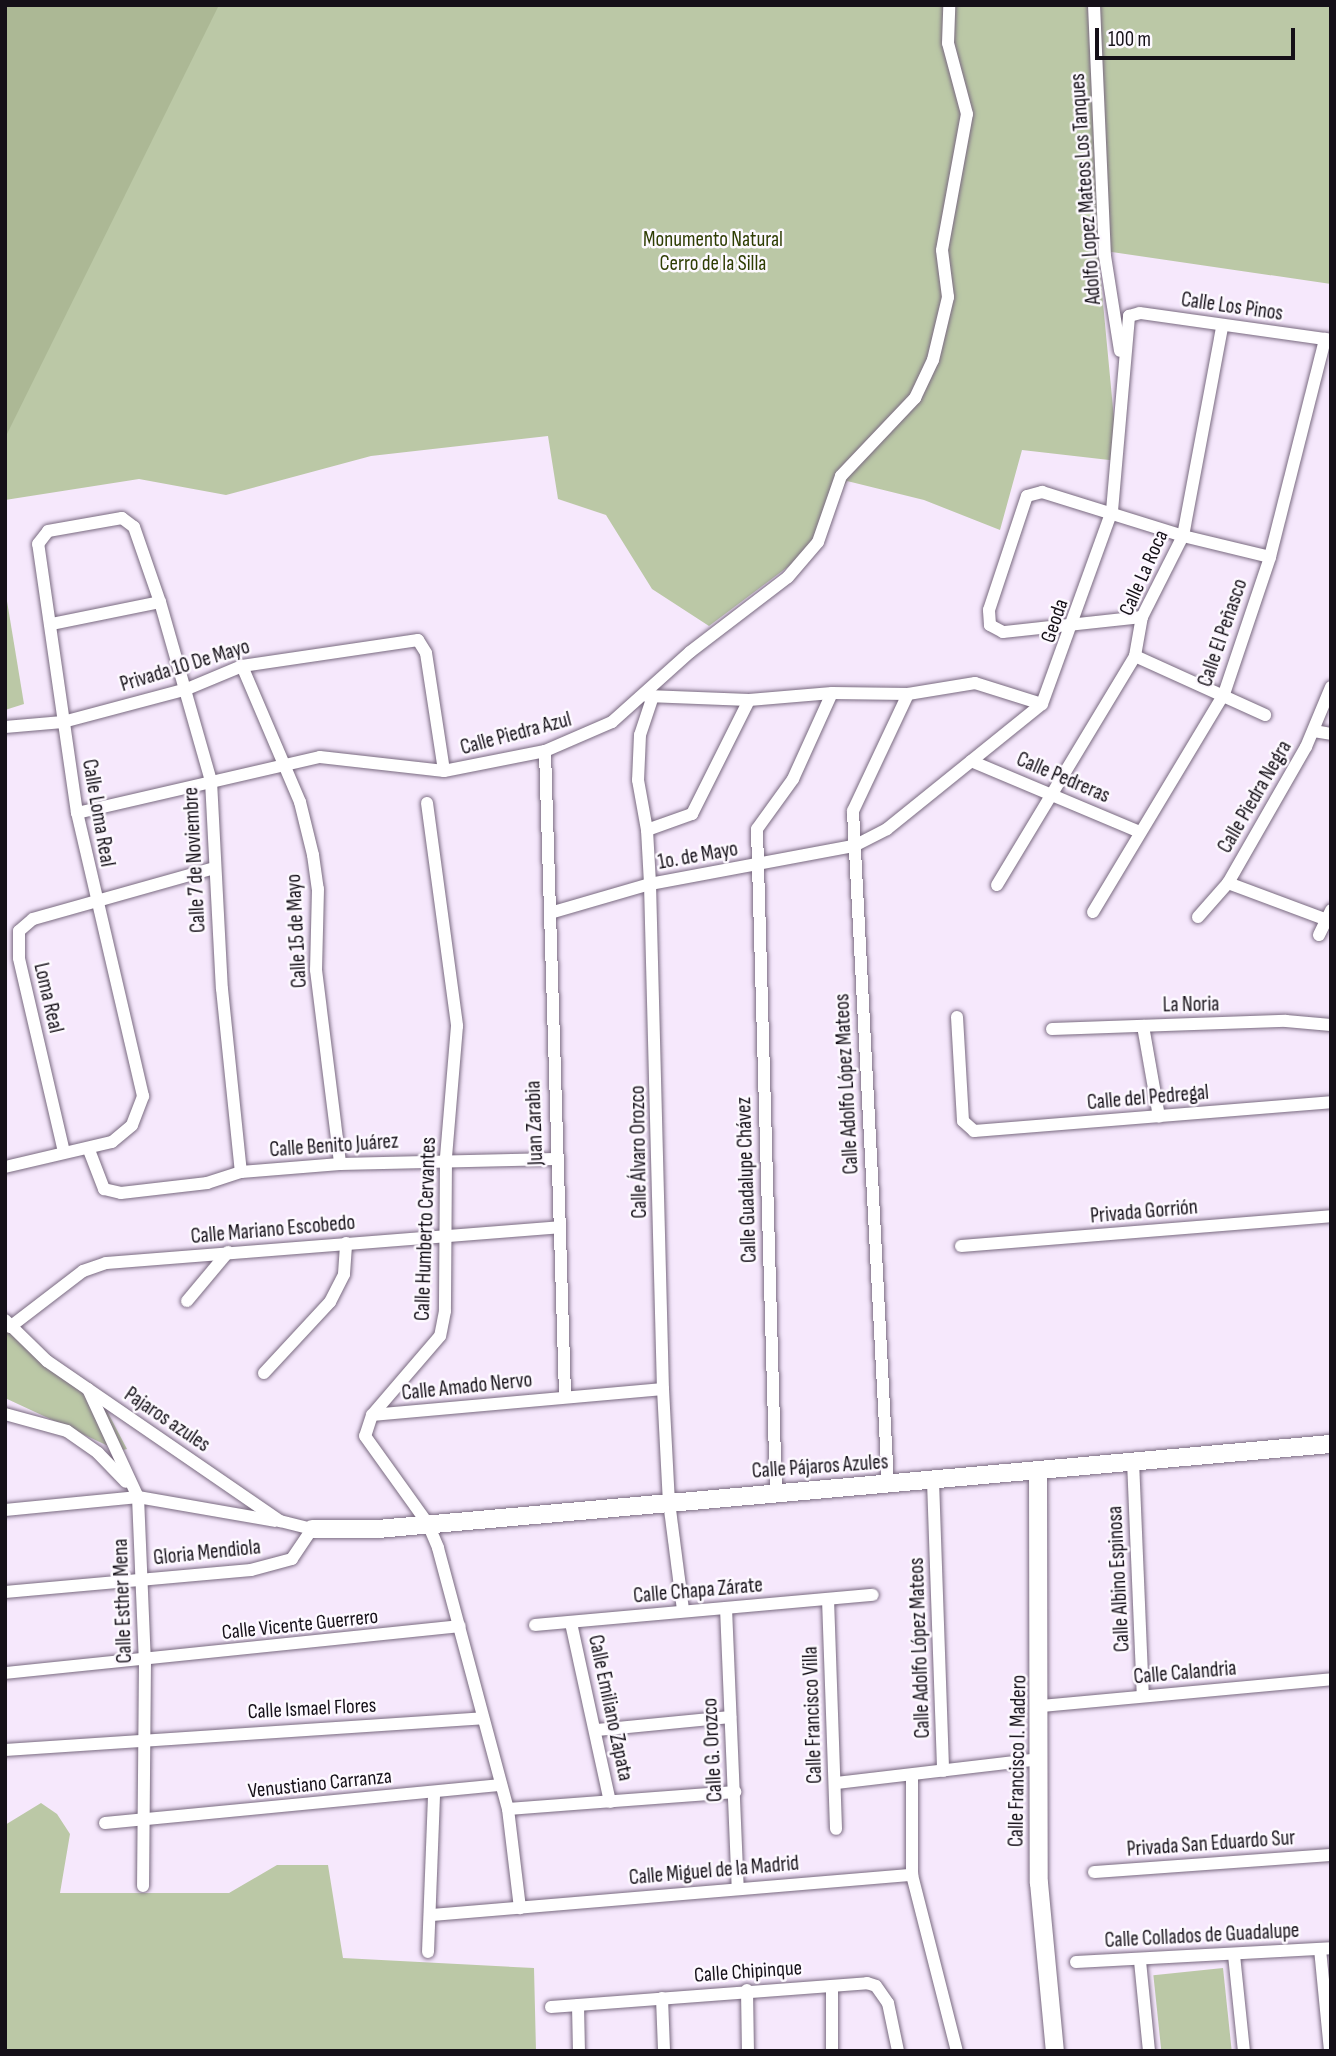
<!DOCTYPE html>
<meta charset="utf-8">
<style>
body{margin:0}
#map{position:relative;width:1336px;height:2056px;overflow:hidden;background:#f6e8fc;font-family:"Sofia Sans Condensed",sans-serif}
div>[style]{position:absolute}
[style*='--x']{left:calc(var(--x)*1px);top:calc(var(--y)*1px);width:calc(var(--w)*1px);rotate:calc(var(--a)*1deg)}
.green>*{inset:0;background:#bbc8a6;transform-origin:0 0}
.forest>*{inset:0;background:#acb895}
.roads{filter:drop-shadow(0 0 2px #796a80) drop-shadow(0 0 2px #796a80)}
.street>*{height:12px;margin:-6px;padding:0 6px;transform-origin:6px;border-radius:6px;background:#fff}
.secondary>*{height:18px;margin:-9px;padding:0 9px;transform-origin:9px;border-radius:9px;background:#fff}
span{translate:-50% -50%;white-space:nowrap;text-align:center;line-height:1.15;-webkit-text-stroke:5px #fdf9ff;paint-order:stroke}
.street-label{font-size:21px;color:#151018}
.park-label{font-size:21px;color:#2e3d03}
.frame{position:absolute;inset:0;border:7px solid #151018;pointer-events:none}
.scale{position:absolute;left:1095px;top:28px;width:200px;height:32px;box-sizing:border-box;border:4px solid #151018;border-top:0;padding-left:9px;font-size:21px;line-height:24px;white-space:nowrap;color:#151018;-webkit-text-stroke:5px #fdf9ff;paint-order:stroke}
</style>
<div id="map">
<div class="green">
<div style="clip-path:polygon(5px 5px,1331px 5px,1331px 284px,1098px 250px,1118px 461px,1022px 450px,1000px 530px,924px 500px,847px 481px,805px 554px,709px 626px,652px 589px,606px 515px,558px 499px,548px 436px,371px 456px,226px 495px,139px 479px,5px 500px)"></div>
<div style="clip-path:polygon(5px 589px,24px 704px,5px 710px)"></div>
<div style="clip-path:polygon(5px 1325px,52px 1370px,107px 1411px,127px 1449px,119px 1451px,5px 1398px)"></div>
<div style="clip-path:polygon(41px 1803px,57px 1814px,70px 1834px,60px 1893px,229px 1893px,277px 1865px,328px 1865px,343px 1958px,534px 1968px,536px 2051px,5px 2051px,5px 1825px)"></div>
<div style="left:1223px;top:1968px;width:83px;height:70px;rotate:84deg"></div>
</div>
<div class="forest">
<div style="clip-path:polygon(5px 5px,219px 5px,5px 438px)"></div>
</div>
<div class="roads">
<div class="street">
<div style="--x:1094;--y:5;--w:251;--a:87.5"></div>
<div style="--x:1105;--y:256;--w:96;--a:81"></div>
<div style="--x:1142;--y:617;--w:140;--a:173.8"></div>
<div style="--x:1003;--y:632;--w:15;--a:-152"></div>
<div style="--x:990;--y:625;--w:15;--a:-94"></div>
<div style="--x:989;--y:610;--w:120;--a:-71.6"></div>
<div style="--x:1027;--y:496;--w:16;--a:-15"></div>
<div style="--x:1042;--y:492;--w:148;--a:17.3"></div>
<div style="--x:1183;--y:536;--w:89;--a:13.6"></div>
<div style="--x:52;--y:624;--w:110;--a:-11.5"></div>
<div style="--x:1135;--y:656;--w:143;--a:24.4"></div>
<div style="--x:242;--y:666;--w:148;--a:66.9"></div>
<div style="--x:300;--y:802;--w:55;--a:76.2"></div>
<div style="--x:313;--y:855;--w:34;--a:82"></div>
<div style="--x:318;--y:889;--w:81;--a:91.4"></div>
<div style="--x:316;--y:970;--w:195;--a:82.9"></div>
<div style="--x:647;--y:696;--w:102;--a:2.2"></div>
<div style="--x:749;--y:700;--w:83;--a:-4.8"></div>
<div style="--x:832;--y:693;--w:76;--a:0.8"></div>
<div style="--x:908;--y:694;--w:68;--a:-9.3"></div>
<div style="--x:975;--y:683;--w:70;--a:17.4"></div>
<div style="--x:653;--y:696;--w:41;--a:108.4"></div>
<div style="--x:640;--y:735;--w:45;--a:92.5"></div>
<div style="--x:638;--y:780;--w:51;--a:79.8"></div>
<div style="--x:647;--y:830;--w:54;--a:86.8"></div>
<div style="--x:650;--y:884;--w:505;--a:88.53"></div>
<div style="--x:663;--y:1389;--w:113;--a:87"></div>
<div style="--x:669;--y:1502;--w:109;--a:82.6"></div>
<div style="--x:5;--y:727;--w:58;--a:-4.9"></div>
<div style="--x:63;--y:722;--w:128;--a:-14.9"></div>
<div style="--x:187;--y:689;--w:60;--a:-22.7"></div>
<div style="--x:242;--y:666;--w:178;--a:-8.4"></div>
<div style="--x:418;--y:640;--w:15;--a:58"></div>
<div style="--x:426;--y:653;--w:119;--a:81.3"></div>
<div style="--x:1314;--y:731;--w:17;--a:10"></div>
<div style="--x:545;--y:751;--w:645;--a:88.22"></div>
<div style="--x:971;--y:761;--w:183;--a:22.8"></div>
<div style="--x:427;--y:803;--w:225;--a:82.3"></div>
<div style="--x:457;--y:1026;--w:132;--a:94.8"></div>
<div style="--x:446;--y:1158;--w:153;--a:90.4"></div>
<div style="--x:445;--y:1311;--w:25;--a:101"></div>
<div style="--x:440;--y:1336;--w:104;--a:130.7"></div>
<div style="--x:372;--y:1415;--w:22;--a:108"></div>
<div style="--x:365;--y:1436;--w:108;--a:54.4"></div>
<div style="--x:428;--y:1524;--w:26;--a:67"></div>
<div style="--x:438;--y:1548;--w:270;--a:75"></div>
<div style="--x:508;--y:1809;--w:100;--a:83.1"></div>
<div style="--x:77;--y:813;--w:249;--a:-13"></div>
<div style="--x:320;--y:757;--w:125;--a:6.4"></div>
<div style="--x:444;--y:771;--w:103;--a:-11.2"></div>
<div style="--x:545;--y:751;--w:73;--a:-23.4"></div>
<div style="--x:612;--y:722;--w:105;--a:-41.9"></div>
<div style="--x:690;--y:652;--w:123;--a:-37.4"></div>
<div style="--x:788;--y:577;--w:46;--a:-49.4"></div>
<div style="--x:818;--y:542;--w:70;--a:-70.8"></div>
<div style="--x:841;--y:476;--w:108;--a:-46.5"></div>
<div style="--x:915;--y:398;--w:42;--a:-64.7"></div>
<div style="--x:933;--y:360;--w:65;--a:-76.6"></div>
<div style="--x:948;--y:297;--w:47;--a:-97.3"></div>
<div style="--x:942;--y:250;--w:138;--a:-79.6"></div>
<div style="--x:967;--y:114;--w:73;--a:-105"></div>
<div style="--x:948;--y:43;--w:38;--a:-88"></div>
<div style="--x:647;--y:830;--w:48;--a:-19.6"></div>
<div style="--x:692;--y:814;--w:127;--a:-63.4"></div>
<div style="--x:1228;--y:883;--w:106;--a:20.5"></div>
<div style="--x:997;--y:885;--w:267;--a:-58.9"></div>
<div style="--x:1135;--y:656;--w:40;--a:-80"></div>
<div style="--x:1142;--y:617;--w:91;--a:-63.2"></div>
<div style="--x:1183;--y:536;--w:213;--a:-79.4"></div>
<div style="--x:1093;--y:912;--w:254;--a:-59"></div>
<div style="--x:1224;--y:694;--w:145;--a:-71.4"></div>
<div style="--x:1270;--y:557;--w:225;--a:-75.8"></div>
<div style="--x:550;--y:913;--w:104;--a:-16.2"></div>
<div style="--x:650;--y:884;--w:208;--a:-10.6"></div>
<div style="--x:854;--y:846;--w:37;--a:-27"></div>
<div style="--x:887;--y:829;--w:199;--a:-38.9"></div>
<div style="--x:1042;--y:704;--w:205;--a:-70.1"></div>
<div style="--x:1112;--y:511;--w:196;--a:-85"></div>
<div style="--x:1129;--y:316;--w:11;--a:-15"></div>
<div style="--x:1140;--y:313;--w:193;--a:8"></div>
<div style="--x:1198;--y:917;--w:45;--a:-48.6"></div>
<div style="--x:1228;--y:883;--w:157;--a:-60.2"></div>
<div style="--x:1306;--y:747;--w:65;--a:-67.4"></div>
<div style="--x:1319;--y:935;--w:28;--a:-64"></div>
<div style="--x:957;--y:1017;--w:104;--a:86.7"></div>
<div style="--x:963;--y:1121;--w:15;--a:42"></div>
<div style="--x:974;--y:1131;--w:358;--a:-4.6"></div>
<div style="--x:1143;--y:1026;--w:92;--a:80"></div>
<div style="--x:1052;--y:1029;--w:234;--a:-2"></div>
<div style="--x:1286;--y:1021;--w:45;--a:5.1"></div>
<div style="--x:89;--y:1150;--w:42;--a:69"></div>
<div style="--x:104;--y:1189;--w:17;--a:13"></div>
<div style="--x:121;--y:1193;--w:87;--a:-6.6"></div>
<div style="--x:207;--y:1183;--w:36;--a:-18"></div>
<div style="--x:241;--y:1172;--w:99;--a:-4.6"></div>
<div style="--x:340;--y:1164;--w:215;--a:-1.3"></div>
<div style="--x:64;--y:1152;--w:199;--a:-103.1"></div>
<div style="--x:19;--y:958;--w:27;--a:-90"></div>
<div style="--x:19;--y:931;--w:18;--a:-41"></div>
<div style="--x:33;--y:919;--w:188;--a:-15.7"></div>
<div style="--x:5;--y:1167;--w:110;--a:-13.2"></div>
<div style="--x:112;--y:1142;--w:26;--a:-40"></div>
<div style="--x:132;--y:1125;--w:31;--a:-69"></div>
<div style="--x:143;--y:1096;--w:291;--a:-103.1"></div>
<div style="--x:77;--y:813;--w:272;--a:-98.2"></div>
<div style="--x:38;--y:544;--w:16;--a:-52"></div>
<div style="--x:48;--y:531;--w:75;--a:-10"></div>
<div style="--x:122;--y:518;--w:15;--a:37"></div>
<div style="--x:134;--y:527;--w:79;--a:70.9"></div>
<div style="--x:160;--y:602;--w:186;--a:74.1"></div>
<div style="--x:211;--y:781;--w:208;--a:87"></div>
<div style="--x:222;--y:989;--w:184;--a:84.1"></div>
<div style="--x:961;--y:1246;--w:371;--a:-4.6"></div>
<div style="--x:187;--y:1301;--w:64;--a:-50.1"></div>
<div style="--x:5;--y:1320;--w:59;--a:44.3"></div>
<div style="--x:47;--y:1361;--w:283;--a:34.5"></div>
<div style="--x:280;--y:1521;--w:33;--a:14"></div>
<div style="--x:312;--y:1529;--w:36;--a:124"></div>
<div style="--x:292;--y:1559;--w:42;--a:165"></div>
<div style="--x:251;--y:1570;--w:247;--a:174.9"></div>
<div style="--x:10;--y:1327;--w:92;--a:-37.5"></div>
<div style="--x:83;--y:1271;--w:24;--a:-19"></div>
<div style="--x:106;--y:1263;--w:455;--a:-4.5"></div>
<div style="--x:264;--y:1373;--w:97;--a:-47.1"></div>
<div style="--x:330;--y:1302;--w:31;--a:-63"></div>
<div style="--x:344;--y:1274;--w:31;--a:-86"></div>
<div style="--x:88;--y:1389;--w:119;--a:65.2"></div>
<div style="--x:138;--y:1497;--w:164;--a:87.6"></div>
<div style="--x:145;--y:1661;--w:225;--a:90.5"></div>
<div style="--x:5;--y:1414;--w:64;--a:15.3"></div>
<div style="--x:67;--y:1431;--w:38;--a:35"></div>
<div style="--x:98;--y:1453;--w:40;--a:46"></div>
<div style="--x:372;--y:1415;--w:292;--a:-5.1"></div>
<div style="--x:1133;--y:1461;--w:235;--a:87.6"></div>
<div style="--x:933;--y:1481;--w:290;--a:88"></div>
<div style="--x:888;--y:1484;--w:674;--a:-92.98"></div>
<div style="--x:853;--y:811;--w:129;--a:-64.8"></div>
<div style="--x:776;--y:1493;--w:664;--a:-91.64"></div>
<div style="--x:757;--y:829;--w:62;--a:-54.2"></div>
<div style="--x:793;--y:779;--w:94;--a:-65.6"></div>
<div style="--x:5;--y:1510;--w:134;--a:-5.6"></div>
<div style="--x:138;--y:1497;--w:139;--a:9.9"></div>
<div style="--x:828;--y:1599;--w:230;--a:88"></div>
<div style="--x:726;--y:1608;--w:281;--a:87.6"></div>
<div style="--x:571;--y:1623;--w:183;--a:77.7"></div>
<div style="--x:535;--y:1625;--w:339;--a:-5.1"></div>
<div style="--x:5;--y:1673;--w:457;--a:-5.9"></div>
<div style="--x:1042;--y:1706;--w:290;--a:-5.3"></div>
<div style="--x:597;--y:1730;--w:134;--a:-5.6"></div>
<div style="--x:5;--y:1750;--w:479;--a:-3.8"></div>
<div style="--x:912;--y:1777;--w:98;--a:90"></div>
<div style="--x:912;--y:1875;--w:182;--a:75.7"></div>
<div style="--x:836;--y:1783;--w:206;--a:-6.7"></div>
<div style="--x:508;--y:1809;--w:228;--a:-4.3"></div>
<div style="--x:105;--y:1823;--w:398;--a:-5.5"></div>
<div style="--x:1094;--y:1872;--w:238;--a:-4.1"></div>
<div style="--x:432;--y:1915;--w:482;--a:-4.8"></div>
<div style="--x:1320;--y:1949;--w:102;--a:84.4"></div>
<div style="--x:428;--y:1952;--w:159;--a:-87.8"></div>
<div style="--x:1234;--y:1955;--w:97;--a:84.1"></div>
<div style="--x:1140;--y:1961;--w:90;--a:84.3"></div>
<div style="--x:1076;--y:1962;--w:255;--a:-3.1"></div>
<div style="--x:832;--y:1986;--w:65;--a:90"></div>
<div style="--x:747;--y:1990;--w:61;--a:89.1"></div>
<div style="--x:662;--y:1998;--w:53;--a:87.8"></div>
<div style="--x:578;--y:2005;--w:46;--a:88.8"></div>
<div style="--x:551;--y:2007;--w:317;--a:-4.3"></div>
<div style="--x:867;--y:1983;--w:9;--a:18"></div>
<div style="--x:876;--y:1986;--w:21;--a:55"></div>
<div style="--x:888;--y:2003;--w:49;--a:78.2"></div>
</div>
<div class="secondary">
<div style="--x:1038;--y:1470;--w:413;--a:89.9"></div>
<div style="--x:1039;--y:1883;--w:169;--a:84.6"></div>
<div style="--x:312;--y:1529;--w:66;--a:0"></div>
<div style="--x:378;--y:1529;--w:957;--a:-5.1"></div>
</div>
</div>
<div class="street-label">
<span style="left:1086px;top:189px;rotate:-94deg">Adolfo Lopez Mateos Los Tanques</span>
<span style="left:1232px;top:307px;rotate:8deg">Calle Los Pinos</span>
<span style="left:1144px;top:573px;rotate:-66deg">Calle La Roca</span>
<span style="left:1055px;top:621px;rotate:-71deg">Geoda</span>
<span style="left:1223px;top:633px;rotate:-71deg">Calle El Peñasco</span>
<span style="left:185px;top:666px;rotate:-17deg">Privada 10 De Mayo</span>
<span style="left:516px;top:734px;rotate:-15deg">Calle Piedra Azul</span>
<span style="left:1063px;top:778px;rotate:23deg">Calle Pedreras</span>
<span style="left:1255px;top:797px;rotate:-60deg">Calle Piedra Negra</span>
<span style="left:98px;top:813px;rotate:80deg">Calle Loma Real</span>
<span style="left:698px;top:856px;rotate:-10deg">1o. de Mayo</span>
<span style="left:195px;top:860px;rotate:-93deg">Calle 7 de Noviembre</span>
<span style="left:297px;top:931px;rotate:-93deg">Calle 15 de Mayo</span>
<span style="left:48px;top:998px;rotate:77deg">Loma Real</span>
<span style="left:1191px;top:1005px;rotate:-1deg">La Noria</span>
<span style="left:847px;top:1084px;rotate:-93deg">Calle Adolfo López Mateos</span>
<span style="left:1148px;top:1098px;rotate:-5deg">Calle del Pedregal</span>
<span style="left:535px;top:1123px;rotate:-92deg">Juan Zarabia</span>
<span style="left:334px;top:1146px;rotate:-4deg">Calle Benito Juárez</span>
<span style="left:639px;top:1152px;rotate:-91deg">Calle Álvaro Orozco</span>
<span style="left:747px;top:1180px;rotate:-92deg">Calle Guadalupe Chávez</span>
<span style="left:1144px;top:1212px;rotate:-5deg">Privada Gorrión</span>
<span style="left:426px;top:1229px;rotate:-88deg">Calle Humberto Cervantes</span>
<span style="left:273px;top:1230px;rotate:-5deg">Calle Mariano Escobedo</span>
<span style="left:467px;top:1387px;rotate:-6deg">Calle Amado Nervo</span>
<span style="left:167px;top:1420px;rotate:34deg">Pajaros azules</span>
<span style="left:820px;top:1467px;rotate:-4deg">Calle Pájaros Azules</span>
<span style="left:207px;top:1553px;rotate:-6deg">Gloria Mendiola</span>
<span style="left:1119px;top:1579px;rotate:-93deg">Calle Albino Espinosa</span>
<span style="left:698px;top:1591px;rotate:-5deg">Calle Chapa Zárate</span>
<span style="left:123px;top:1601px;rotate:-92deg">Calle Esther Mena</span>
<span style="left:300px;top:1625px;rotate:-6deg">Calle Vicente Guerrero</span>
<span style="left:920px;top:1648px;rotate:-92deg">Calle Adolfo López Mateos</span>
<span style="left:1185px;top:1673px;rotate:-5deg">Calle Calandria</span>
<span style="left:610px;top:1708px;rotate:78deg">Calle Emiliano Zapata</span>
<span style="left:312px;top:1709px;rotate:-3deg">Calle Ismael Flores</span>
<span style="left:813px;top:1715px;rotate:-92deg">Calle Francisco Villa</span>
<span style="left:713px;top:1750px;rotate:-93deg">Calle G. Orozco</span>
<span style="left:1018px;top:1761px;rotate:-89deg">Calle Francisco I. Madero</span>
<span style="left:320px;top:1784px;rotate:-6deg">Venustiano Carranza</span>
<span style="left:1211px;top:1844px;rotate:-4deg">Privada San Eduardo Sur</span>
<span style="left:714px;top:1871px;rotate:-5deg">Calle Miguel de la Madrid</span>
<span style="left:1202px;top:1936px;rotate:-3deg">Calle Collados de Guadalupe</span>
<span style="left:748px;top:1972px;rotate:-4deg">Calle Chipinque</span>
</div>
<div class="park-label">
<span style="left:713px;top:252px">Monumento Natural<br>Cerro de la Silla</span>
</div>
<div class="frame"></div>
<div class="scale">100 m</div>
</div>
